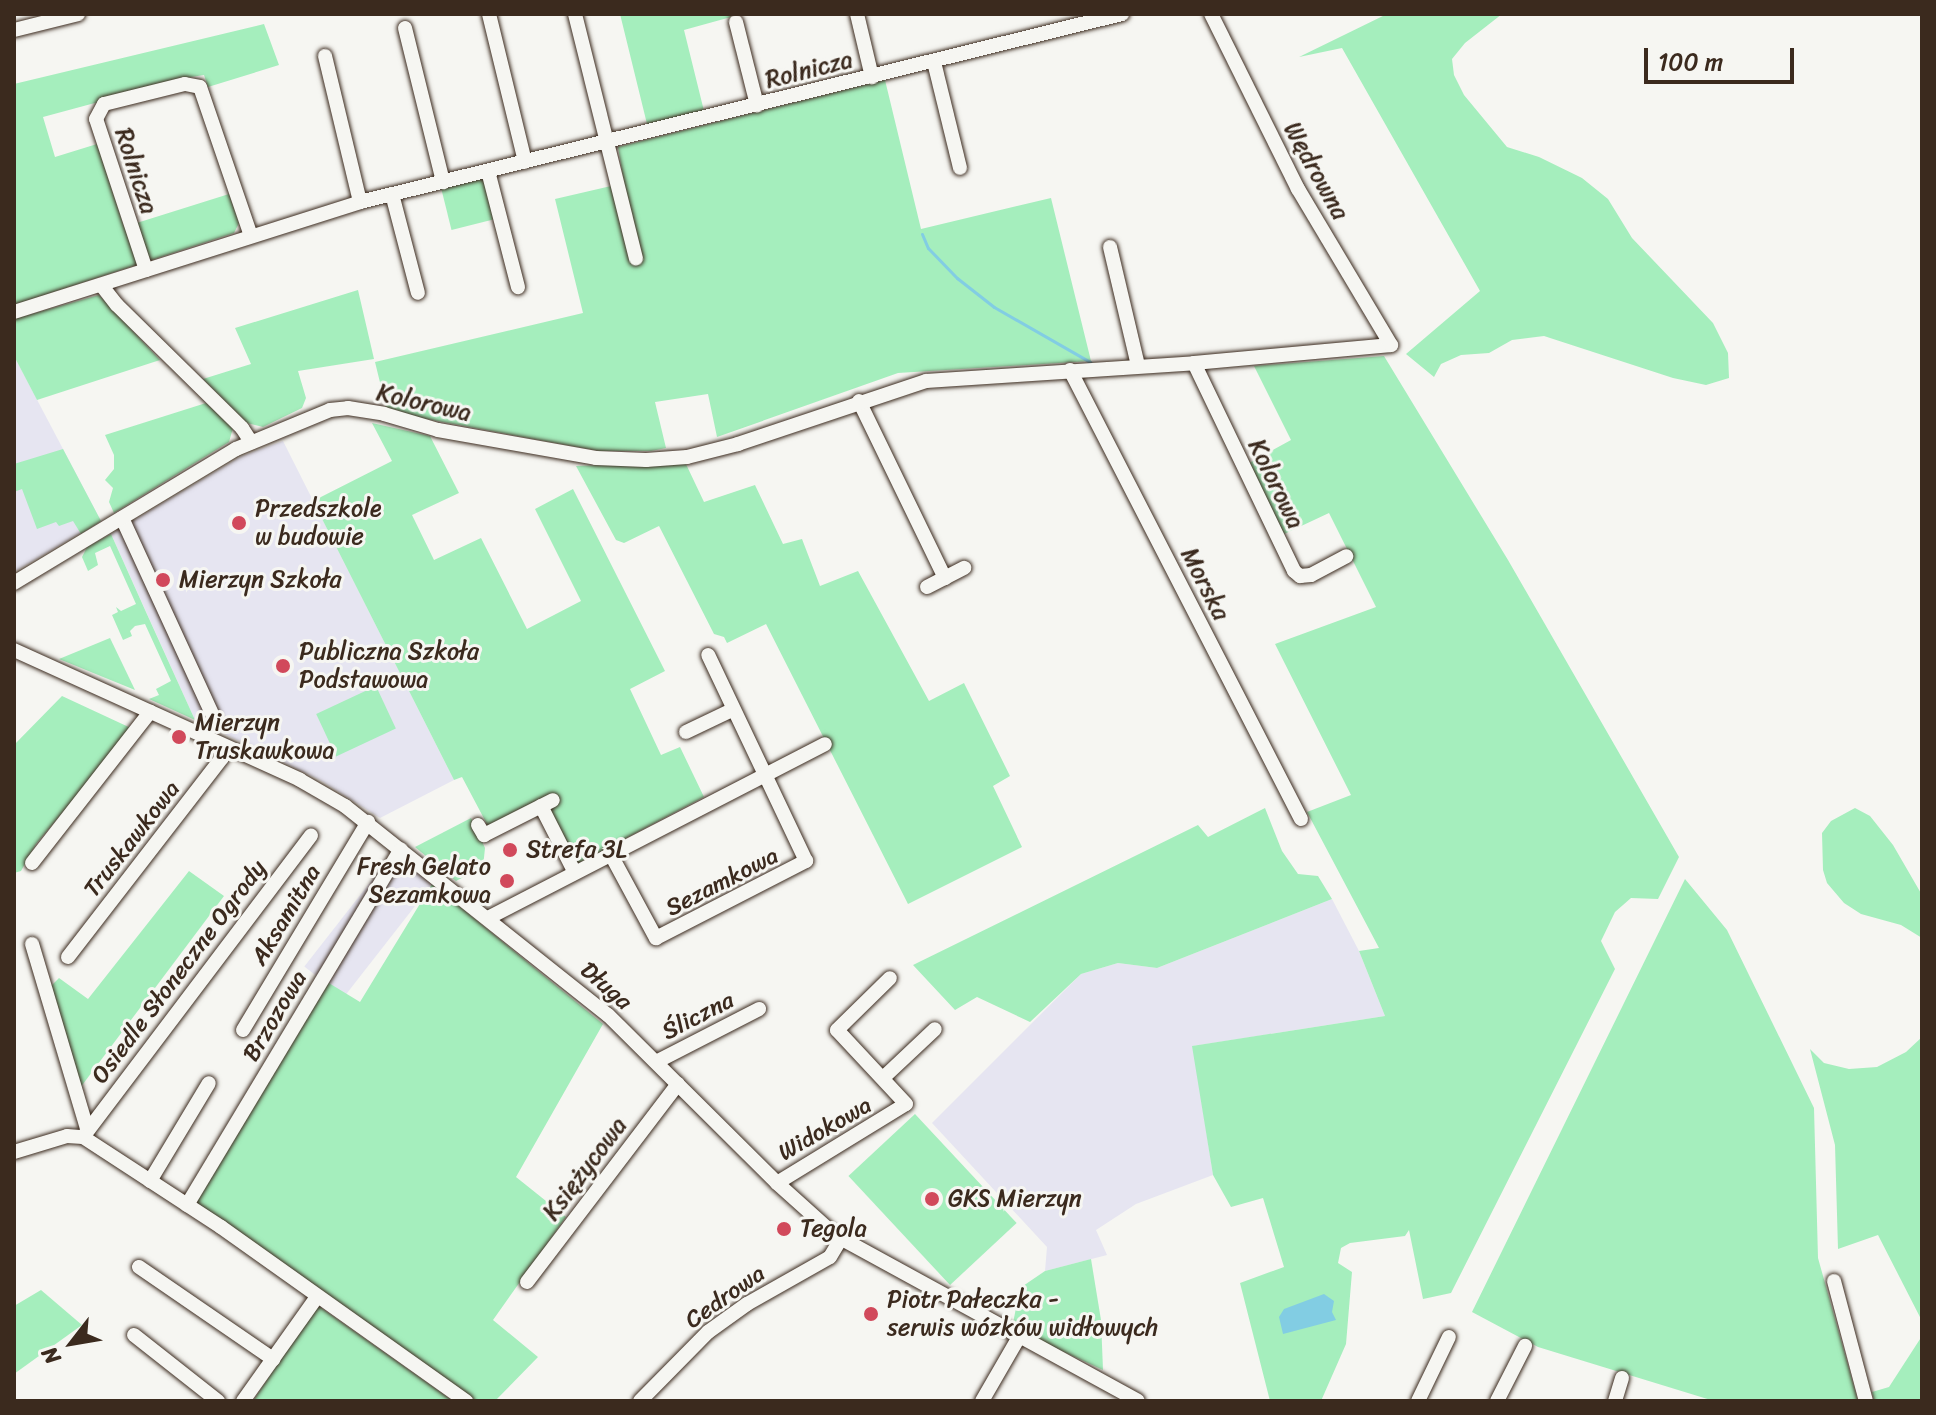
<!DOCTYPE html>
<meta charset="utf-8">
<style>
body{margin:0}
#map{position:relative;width:1936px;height:1415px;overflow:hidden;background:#f6f6f2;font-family:Sriracha,sans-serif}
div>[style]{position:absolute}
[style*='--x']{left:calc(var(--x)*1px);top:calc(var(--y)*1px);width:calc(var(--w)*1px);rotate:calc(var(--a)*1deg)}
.built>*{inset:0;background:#e6e5f1;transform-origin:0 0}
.green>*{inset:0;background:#a5eebd;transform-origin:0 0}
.water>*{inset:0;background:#82cde3}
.stream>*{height:3px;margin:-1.5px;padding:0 1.5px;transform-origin:1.5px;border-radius:1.5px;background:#82cde3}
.roads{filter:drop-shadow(0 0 2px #3b2a1e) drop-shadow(0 0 2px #3b2a1e)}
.minor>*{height:14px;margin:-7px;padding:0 7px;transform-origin:7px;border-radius:7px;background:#f6f6f2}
.dots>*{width:22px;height:22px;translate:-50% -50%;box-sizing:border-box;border:4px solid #f6f6f2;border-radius:50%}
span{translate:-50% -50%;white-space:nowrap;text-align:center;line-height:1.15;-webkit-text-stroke:6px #f6f6f2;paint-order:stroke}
.street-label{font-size:24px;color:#3b2a1e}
.poi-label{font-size:24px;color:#3b2a1e}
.left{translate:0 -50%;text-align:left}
.right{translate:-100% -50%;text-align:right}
.frame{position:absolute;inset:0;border:16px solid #3b2a1e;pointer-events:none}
.north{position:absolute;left:32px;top:1303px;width:80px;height:80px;-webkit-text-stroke:6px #f6f6f2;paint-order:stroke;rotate:239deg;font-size:22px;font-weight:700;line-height:32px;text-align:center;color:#3b2a1e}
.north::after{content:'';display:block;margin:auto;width:28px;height:36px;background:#3b2a1e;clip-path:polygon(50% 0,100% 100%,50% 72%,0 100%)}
.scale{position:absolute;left:1644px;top:48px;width:150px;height:36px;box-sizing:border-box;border:4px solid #3b2a1e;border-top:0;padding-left:10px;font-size:24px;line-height:28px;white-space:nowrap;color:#3b2a1e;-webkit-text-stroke:6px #f6f6f2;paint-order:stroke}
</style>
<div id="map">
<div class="built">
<div style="clip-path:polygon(14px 356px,101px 521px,14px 572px)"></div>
<div style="clip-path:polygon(283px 441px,454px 780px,380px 818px,320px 780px,195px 720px,111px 534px,242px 456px)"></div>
<div style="left:393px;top:853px;width:50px;height:144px;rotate:38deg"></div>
<div style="clip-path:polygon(1332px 899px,1359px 951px,1385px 1016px,1193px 1046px,1213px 1175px,1136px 1204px,1096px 1230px,1107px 1255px,1045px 1271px,1047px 1247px,932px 1123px,1081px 974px,1118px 963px,1157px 968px)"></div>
</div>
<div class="green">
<div style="clip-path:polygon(620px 14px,730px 14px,731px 17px,684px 30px,704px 111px,647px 124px)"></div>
<div style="clip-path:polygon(1387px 14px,1502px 14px,1465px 43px,1452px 59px,1454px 75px,1464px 95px,1507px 147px,1539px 157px,1582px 178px,1608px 199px,1632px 238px,1713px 323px,1728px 353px,1729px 378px,1706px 385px,1673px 378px,1544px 336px,1512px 340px,1489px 353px,1461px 355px,1441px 364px,1434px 377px,1406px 354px,1480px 291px,1342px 48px,1299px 57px)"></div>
<div style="clip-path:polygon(264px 24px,279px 65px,208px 87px,204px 75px,191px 77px,43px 117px,55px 157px,97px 144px,124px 227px,229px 194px,239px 223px,234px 233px,14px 305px,14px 84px)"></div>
<div style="clip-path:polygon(885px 80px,921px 229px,1051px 198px,1091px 361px,898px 373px,717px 437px,708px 394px,655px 402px,666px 448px,651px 451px,599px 451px,421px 418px,386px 407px,375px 362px,583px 313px,555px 199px,624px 183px,618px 147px)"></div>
<div style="left:486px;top:178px;width:42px;height:46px;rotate:76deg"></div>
<div style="clip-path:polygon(358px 290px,374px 359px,298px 371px,306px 398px,302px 408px,263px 427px,247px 423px,203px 379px,251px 364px,235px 328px)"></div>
<div style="clip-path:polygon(99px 295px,160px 360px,37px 400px,14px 356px,14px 319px)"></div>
<div style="clip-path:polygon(1384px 356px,1508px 560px,1679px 857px,1658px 899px,1631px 898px,1615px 912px,1601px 941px,1615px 969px,1451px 1293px,1423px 1299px,1409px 1230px,1405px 1236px,1350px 1243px,1341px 1248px,1338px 1263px,1352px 1272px,1346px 1344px,1321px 1401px,1270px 1401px,1240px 1283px,1284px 1267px,1263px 1198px,1231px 1207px,1213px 1175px,1192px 1046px,1385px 1016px,1359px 951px,1379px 948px,1307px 812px,1351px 795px,1275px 644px,1376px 607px,1329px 513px,1282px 535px,1249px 463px,1291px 440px,1254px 366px)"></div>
<div style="clip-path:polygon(206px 403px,233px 428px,229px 442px,114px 513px,109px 502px,113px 488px,105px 480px,114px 469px,114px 455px,105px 435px)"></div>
<div style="clip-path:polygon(372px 423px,430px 436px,459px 493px,412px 515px,434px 560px,481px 538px,527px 629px,581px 601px,535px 509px,573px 489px,665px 671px,630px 689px,661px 755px,680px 747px,704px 797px,577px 864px,544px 800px,489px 828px,462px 777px,454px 780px,313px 501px,392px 461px)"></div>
<div style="clip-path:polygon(63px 449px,101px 521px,81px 534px,73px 521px,59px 526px,56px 522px,37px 529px,22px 489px,14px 492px,14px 464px)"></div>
<div style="clip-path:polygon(685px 462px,704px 502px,755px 485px,783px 544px,802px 539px,820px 586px,858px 571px,929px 701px,964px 683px,1010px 776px,993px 786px,1022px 847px,908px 904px,766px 624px,727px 643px,724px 637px,714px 634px,659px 526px,624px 543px,616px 540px,576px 466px)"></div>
<div style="clip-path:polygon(111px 534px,146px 612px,195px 720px,149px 699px,159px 695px,156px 689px,171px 681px,145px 624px,135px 626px,130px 631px,132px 636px,123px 640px,112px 615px,118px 612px,116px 607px,121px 611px,136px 604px,110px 546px,95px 553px,98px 565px,88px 571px,82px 557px,87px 547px)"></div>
<div style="clip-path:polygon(110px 638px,135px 690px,59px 659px)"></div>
<div style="left:376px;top:686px;width:47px;height:66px;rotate:65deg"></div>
<div style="clip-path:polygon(62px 696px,133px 729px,36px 844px,21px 871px,14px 873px,14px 745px)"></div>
<div style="clip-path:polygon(1265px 808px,1282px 851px,1298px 874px,1318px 876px,1332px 899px,1157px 968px,1118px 963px,1081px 974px,1030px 1022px,977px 997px,955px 1010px,913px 965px,1198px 825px,1208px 837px)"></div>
<div style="clip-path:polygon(1855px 808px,1870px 816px,1893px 845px,1922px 895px,1922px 938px,1901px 925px,1861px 914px,1844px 903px,1827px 883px,1823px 870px,1822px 833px,1831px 821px)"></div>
<div style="clip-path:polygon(471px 818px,485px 848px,483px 867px,456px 881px,415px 847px)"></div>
<div style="clip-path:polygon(189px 871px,224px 896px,80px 1088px,50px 987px,59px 978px,88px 999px)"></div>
<div style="clip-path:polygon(1685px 879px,1727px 930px,1814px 1108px,1818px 1258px,1858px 1401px,1714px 1401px,1538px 1347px,1472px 1312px)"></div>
<div style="clip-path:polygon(432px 884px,603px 1024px,516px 1177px,566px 1217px,493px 1320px,538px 1357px,495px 1401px,477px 1401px,186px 1197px,319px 977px,360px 1002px)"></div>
<div style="clip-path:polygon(1922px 1037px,1922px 1321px,1878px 1235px,1838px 1249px,1835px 1145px,1810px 1049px,1824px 1063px,1849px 1069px,1877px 1067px,1906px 1052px)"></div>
<div style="left:915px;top:1114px;width:149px;height:91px;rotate:47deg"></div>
<div style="clip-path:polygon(1091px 1259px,1101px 1320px,1103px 1370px,1012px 1328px,1020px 1288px,1045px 1271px)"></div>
<div style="clip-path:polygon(41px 1290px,82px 1325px,14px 1374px,14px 1306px)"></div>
<div style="clip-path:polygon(317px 1305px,453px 1401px,253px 1401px)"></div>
<div style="clip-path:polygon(1922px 1336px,1922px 1401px,1874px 1401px,1872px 1392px,1889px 1387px)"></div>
</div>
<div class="water">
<div style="clip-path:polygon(1324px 1294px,1334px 1301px,1332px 1312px,1336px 1320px,1283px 1334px,1279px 1317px,1284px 1309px)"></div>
</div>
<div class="stream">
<div style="--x:922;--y:234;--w:15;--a:67"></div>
<div style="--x:928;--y:248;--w:42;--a:46"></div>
<div style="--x:957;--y:278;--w:47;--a:38.1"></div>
<div style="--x:994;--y:307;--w:111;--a:29.8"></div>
</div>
<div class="roads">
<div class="minor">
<div style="--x:489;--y:14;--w:152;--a:76.3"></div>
<div style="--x:575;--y:14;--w:252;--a:76"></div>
<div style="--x:857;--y:14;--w:65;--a:76.6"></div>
<div style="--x:736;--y:22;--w:86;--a:75.8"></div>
<div style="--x:405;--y:28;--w:159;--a:76.1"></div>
<div style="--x:14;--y:30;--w:66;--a:-14"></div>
<div style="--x:325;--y:56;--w:150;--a:76.5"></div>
<div style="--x:934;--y:62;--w:109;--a:76.2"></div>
<div style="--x:488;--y:171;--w:120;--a:75.5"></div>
<div style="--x:392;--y:194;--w:102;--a:75.3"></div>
<div style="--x:1110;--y:247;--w:121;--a:76.7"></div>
<div style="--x:146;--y:270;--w:159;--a:-108.3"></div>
<div style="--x:96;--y:119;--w:17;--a:-62"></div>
<div style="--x:104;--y:104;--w:83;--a:-13.9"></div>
<div style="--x:185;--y:84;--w:15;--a:11"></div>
<div style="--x:200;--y:87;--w:157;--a:71.1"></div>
<div style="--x:102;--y:286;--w:24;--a:52"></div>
<div style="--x:117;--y:305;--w:175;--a:44.5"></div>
<div style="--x:242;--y:428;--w:17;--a:57"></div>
<div style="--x:14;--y:312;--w:363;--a:-17.6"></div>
<div style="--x:360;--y:202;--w:785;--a:-13.86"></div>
<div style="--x:1194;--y:363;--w:231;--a:64.3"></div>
<div style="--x:1294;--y:571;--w:8;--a:40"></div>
<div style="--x:1300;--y:576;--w:11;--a:-5"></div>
<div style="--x:1311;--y:575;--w:40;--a:-28"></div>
<div style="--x:1070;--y:370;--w:505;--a:62.78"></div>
<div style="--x:859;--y:401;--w:197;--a:64.1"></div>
<div style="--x:122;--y:518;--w:220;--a:65.3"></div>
<div style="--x:214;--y:718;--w:21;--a:115"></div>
<div style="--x:14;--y:583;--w:259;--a:-31.1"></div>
<div style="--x:236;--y:449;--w:102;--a:-22.5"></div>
<div style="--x:330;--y:410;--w:18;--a:-6"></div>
<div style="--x:348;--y:408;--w:36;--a:9"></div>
<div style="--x:384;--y:414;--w:56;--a:16.5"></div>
<div style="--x:438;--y:430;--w:160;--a:10"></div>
<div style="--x:596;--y:458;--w:50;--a:2.3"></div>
<div style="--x:646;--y:460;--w:41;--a:-4.2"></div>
<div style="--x:687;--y:457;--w:53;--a:-14.3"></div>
<div style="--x:738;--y:444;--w:198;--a:-18.5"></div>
<div style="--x:926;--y:381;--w:269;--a:-3.8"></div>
<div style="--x:1194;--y:363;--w:198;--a:-5.2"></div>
<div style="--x:1391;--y:345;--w:182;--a:-120.8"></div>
<div style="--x:1298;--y:189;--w:195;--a:-116.4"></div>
<div style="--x:927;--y:587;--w:42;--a:-27.2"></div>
<div style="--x:14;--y:650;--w:314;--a:24.4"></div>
<div style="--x:300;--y:780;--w:52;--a:30"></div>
<div style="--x:345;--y:806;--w:336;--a:38.5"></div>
<div style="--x:608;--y:1015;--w:238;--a:44.8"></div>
<div style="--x:777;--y:1183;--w:78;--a:41.9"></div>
<div style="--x:835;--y:1235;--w:345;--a:28.7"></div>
<div style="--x:686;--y:732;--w:51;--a:-25.6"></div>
<div style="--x:541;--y:806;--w:73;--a:63.1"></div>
<div style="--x:478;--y:825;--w:12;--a:59"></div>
<div style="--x:484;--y:835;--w:77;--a:-26.9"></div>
<div style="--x:610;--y:853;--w:97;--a:61.6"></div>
<div style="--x:656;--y:938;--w:169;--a:-27.2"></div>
<div style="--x:806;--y:861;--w:228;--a:-115.4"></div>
<div style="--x:32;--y:863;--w:192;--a:-52"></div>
<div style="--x:488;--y:918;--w:379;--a:-27.3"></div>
<div style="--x:32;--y:944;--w:192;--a:73.4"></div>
<div style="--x:68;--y:957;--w:252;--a:-52.3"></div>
<div style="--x:222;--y:758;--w:12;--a:-66"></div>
<div style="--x:243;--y:1030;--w:243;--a:-59"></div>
<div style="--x:656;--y:1062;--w:116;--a:-27.2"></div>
<div style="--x:883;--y:1078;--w:71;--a:-43.3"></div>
<div style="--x:83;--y:1137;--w:378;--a:-52.9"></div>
<div style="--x:14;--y:1152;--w:55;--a:-16.8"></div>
<div style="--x:67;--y:1136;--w:16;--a:4"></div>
<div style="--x:83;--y:1137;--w:165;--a:33.1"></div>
<div style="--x:221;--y:1227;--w:301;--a:35.4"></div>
<div style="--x:150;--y:1181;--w:114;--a:-59"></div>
<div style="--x:777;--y:1183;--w:151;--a:-31.5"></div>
<div style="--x:906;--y:1104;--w:101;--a:-133"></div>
<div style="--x:837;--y:1030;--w:74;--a:-44.5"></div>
<div style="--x:187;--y:1205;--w:415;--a:-59"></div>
<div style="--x:139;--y:1267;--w:163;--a:34.5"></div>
<div style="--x:1834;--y:1281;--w:124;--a:75.1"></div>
<div style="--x:527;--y:1282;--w:249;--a:-52.7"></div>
<div style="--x:134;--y:1335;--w:107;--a:38.2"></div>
<div style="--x:243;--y:1401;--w:128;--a:-54.6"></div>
<div style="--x:640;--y:1401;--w:97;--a:-45.4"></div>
<div style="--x:708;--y:1332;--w:48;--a:-35.7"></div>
<div style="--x:747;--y:1304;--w:95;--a:-29.5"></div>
<div style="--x:830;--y:1257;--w:21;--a:-59"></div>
<div style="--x:982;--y:1401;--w:74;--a:-60"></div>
<div style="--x:1418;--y:1401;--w:71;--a:-64.2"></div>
<div style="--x:1497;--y:1401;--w:62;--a:-63"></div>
<div style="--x:1615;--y:1401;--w:24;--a:-73"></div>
</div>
</div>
<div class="dots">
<div style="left:239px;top:523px;background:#d1495b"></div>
<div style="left:163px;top:580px;background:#d1495b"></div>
<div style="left:283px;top:666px;background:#d1495b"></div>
<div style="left:179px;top:737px;background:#d1495b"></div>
<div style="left:510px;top:850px;background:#d1495b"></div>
<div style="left:507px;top:881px;background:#d1495b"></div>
<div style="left:932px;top:1199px;background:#d1495b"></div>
<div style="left:784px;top:1229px;background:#d1495b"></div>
<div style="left:871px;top:1314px;background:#d1495b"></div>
</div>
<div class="street-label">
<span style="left:809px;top:70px;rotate:-14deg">Rolnicza</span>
<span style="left:136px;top:171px;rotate:72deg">Rolnicza</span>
<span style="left:1316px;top:171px;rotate:61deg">Wędrowna</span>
<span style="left:424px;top:403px;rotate:13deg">Kolorowa</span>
<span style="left:1276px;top:484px;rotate:64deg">Kolorowa</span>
<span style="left:1205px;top:584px;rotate:63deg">Morska</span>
<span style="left:132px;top:839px;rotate:-52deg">Truskawkowa</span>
<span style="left:722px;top:882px;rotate:-27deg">Sezamkowa</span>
<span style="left:286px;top:915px;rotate:-59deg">Aksamitna</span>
<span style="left:179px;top:972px;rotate:-53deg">Osiedle Słoneczne Ogrody</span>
<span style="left:606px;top:986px;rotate:41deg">Długa</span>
<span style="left:275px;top:1016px;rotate:-59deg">Brzozowa</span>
<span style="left:698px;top:1016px;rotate:-27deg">Śliczna</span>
<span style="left:825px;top:1129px;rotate:-30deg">Widokowa</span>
<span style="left:585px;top:1169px;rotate:-53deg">Księżycowa</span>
<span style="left:725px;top:1297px;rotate:-35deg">Cedrowa</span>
</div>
<div class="poi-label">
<span class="left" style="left:255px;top:523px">Przedszkole<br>w budowie</span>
<span class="left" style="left:179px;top:580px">Mierzyn Szkoła</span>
<span class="left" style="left:299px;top:666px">Publiczna Szkoła<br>Podstawowa</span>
<span class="left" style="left:195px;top:737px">Mierzyn<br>Truskawkowa</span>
<span class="left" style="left:526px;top:850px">Strefa 3L</span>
<span class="right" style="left:491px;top:881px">Fresh Gelato<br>Sezamkowa</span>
<span class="left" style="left:948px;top:1199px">GKS Mierzyn</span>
<span class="left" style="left:800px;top:1229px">Tegola</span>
<span class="left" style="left:887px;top:1314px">Piotr Pałeczka -<br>serwis wózków widłowych</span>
</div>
<div class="frame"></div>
<div class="north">N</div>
<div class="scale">100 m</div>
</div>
